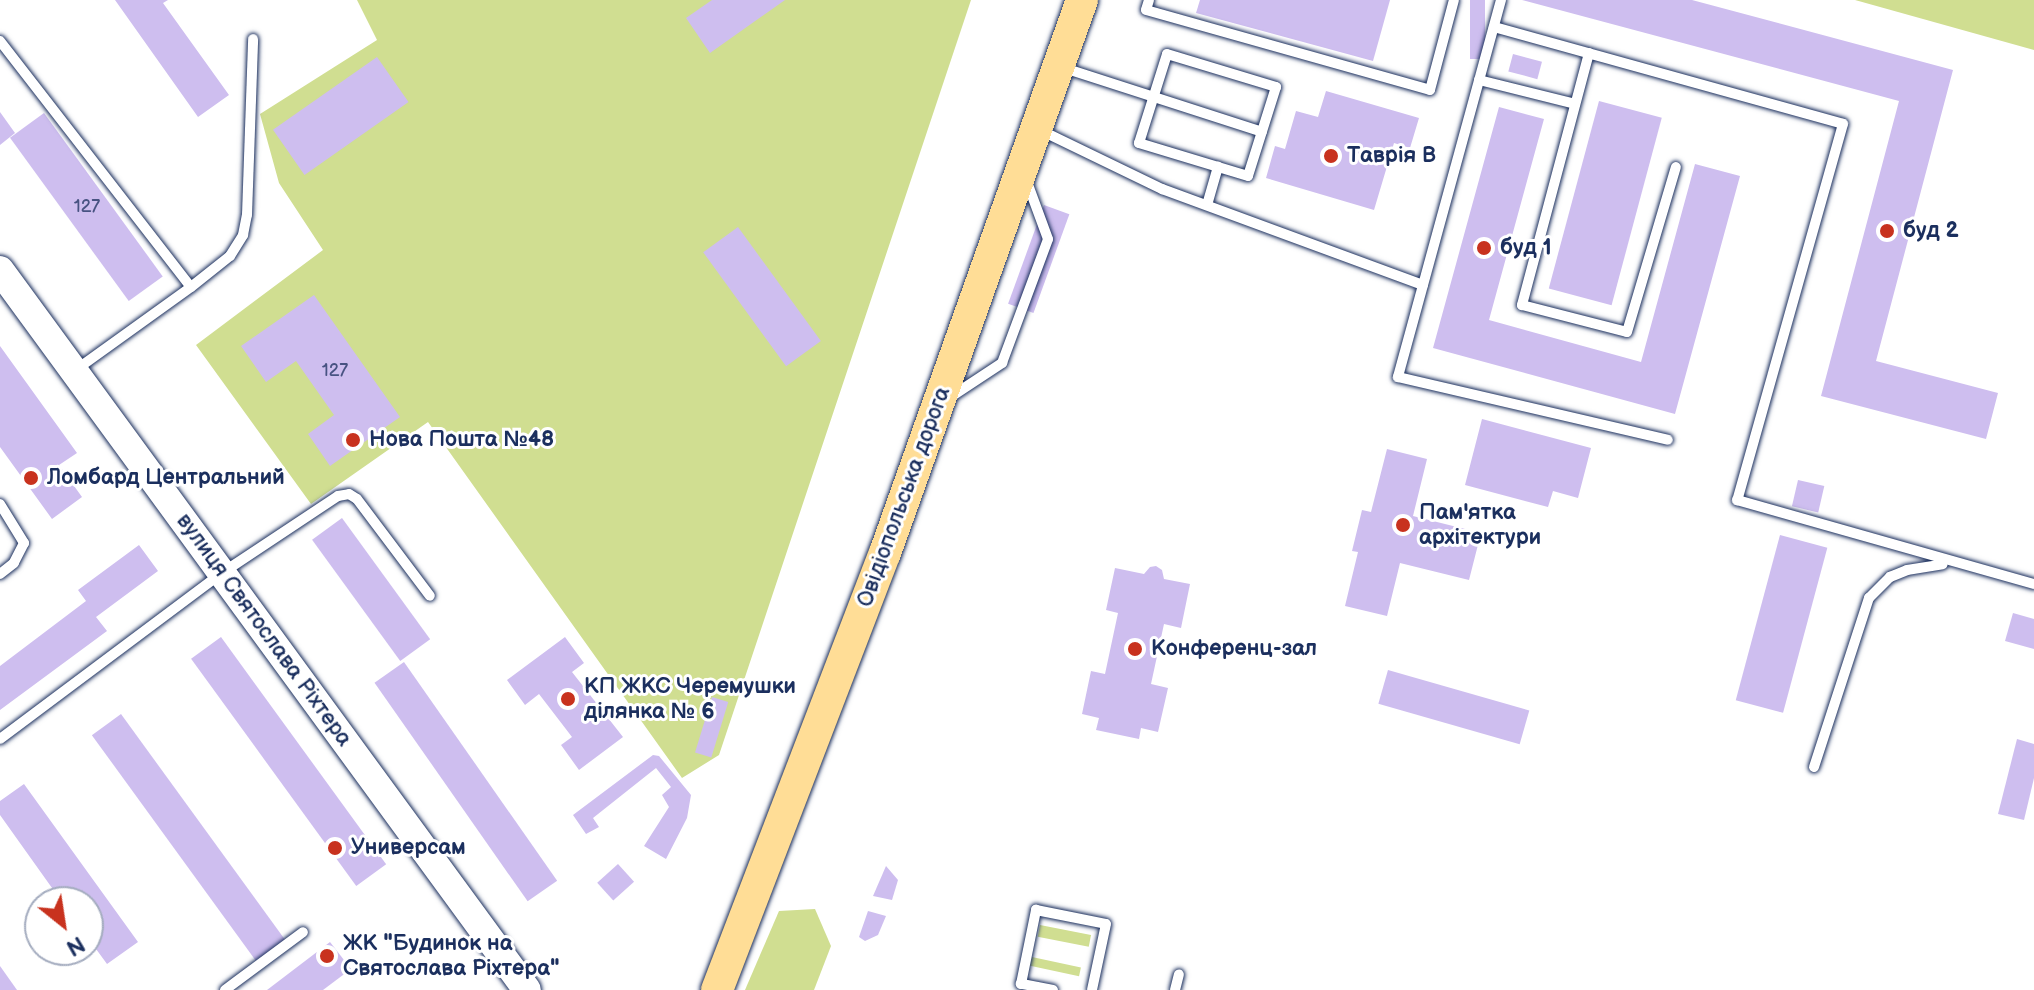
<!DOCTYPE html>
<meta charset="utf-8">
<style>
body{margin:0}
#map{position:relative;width:2034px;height:990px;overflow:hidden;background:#fff;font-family:"Balsamiq Sans",sans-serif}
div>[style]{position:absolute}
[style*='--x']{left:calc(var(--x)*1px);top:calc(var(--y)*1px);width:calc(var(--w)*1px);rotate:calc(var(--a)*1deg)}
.green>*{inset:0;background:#d0de91;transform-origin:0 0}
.building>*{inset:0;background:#cebeef;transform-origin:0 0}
.roads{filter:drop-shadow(0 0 2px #1b2f5e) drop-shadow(0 0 2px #1b2f5e)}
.service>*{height:10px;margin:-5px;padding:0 5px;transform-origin:5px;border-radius:5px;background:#fff}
.secondary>*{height:28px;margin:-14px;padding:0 14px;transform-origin:14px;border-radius:14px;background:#fff}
.primary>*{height:32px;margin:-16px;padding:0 16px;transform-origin:16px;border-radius:16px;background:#ffdd96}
.dots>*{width:22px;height:22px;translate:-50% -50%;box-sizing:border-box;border:4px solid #fff;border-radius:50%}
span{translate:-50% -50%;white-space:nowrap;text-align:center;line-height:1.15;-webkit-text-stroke:6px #fff;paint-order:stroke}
.number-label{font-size:18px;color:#485382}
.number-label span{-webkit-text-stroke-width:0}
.poi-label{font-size:22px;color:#1b2f5e;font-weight:700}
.left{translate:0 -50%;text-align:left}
.street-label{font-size:22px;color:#1b2f5e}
.north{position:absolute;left:24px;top:886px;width:80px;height:80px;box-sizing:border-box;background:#fff;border:2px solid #a4acbf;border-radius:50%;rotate:150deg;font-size:22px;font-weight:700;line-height:32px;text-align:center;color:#1b2f5e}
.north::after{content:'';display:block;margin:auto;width:28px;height:36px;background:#c8321e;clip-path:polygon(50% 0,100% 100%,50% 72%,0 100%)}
</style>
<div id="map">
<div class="green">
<div style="clip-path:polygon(357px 0,971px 0,719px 755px,682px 778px,428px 422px,311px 504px,196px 345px,323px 250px,279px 183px,260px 114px,377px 40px)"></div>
<div style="clip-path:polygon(1855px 0,2034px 0,2034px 50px)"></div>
<div style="clip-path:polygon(815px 909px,831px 946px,814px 990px,745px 990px,779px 911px)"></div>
<div style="left:1040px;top:925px;width:52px;height:12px;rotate:11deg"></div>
<div style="left:1032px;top:957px;width:50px;height:9px;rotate:12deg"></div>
</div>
<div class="building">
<div style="clip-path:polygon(115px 0,168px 0,163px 3px,229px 95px,198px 117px)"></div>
<div style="clip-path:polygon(712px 0,785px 0,710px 53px,686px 18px)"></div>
<div style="clip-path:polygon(1200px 0,1390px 0,1373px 61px,1196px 13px)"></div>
<div style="left:1470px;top:0;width:15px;height:59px"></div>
<div style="clip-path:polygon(1522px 0,1692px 0,1953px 70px,1876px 361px,1998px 393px,1986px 439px,1821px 396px,1899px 101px)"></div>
<div style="left:1513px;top:54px;width:30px;height:18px;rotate:15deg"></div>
<div style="left:377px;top:57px;width:55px;height:127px;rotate:55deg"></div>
<div style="clip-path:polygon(1326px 91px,1419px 118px,1410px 148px,1394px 143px,1374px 210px,1266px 178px,1275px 146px,1285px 149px,1296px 111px,1318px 117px)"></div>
<div style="left:1599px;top:101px;width:65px;height:194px;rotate:15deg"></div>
<div style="clip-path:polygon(1499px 107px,1544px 119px,1489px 320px,1641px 362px,1695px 164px,1740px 176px,1675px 414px,1433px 348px)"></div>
<div style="clip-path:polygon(0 112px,15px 133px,0 145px)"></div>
<div style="left:44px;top:113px;width:202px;height:42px;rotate:54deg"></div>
<div style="left:1044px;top:205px;width:27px;height:105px;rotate:20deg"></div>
<div style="left:738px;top:227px;width:141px;height:43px;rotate:54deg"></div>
<div style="clip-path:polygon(314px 295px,400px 417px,330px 466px,308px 434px,334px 415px,296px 361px,266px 382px,241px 346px)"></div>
<div style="clip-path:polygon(0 346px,77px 453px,59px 465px,82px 497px,52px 519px,0 447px)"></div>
<div style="clip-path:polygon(1482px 419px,1591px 448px,1578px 498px,1553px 491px,1548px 507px,1465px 485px)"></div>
<div style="clip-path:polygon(1387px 449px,1427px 459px,1413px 516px,1481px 533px,1469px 580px,1400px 563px,1387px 616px,1345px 606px,1358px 552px,1352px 551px,1362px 510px,1371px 512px)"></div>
<div style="left:1798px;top:480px;width:27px;height:27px;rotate:13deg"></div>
<div style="left:342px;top:518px;width:150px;height:37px;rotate:54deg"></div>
<div style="left:1780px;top:535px;width:49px;height:171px;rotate:15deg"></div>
<div style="clip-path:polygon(139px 545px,158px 571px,96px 617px,107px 631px,0 710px,0 666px,86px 601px,78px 590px)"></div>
<div style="clip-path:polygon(1156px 566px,1162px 570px,1164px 579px,1190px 584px,1181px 628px,1164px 624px,1151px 684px,1168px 688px,1158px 732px,1141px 728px,1139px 739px,1096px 730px,1099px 718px,1082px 714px,1091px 671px,1105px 674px,1118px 613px,1106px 610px,1115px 568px,1144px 574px,1150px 567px)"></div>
<div style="clip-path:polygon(2013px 613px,2034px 619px,2034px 649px,2005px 641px)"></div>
<div style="left:221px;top:637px;width:281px;height:37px;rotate:54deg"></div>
<div style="clip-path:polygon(565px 637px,584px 663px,572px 672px,623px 737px,579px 770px,561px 745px,572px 737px,539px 694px,525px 705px,507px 680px)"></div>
<div style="left:404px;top:662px;width:267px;height:36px;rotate:55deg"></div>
<div style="left:1388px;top:670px;width:147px;height:35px;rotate:16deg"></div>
<div style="left:712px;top:697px;width:17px;height:58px;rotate:17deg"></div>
<div style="left:121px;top:714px;width:280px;height:36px;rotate:54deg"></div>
<div style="clip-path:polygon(2017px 739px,2034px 744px,2034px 778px,2024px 820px,1998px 814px)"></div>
<div style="clip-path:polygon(653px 755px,659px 756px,691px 795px,687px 818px,666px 859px,644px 846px,669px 807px,662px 795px,671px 787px,656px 768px,593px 818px,599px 827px,586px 834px,573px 815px)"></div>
<div style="clip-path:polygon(24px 784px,138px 942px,107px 964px,88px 938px,88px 902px,62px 902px,0 815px,0 801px)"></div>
<div style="left:618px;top:864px;width:24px;height:28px;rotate:48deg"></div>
<div style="clip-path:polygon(886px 866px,898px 880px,892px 900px,873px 896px)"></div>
<div style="clip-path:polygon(868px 911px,886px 916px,878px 935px,865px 941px,859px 937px)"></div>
<div style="clip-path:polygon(330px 942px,351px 969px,323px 990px,267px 990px)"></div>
<div style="clip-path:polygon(0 966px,17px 990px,0 990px)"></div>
</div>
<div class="roads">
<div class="service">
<div style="--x:1149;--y:0;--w:10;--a:107"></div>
<div style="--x:1146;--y:10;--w:295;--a:15.7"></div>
<div style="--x:1430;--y:90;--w:93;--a:-75.1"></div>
<div style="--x:1501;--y:0;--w:391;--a:105.3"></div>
<div style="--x:1398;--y:377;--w:277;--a:13.1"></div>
<div style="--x:1494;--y:27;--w:362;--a:15.5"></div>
<div style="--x:1843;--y:124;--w:391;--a:105.7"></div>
<div style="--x:1737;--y:500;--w:309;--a:15.8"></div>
<div style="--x:0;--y:41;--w:311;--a:52.2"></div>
<div style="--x:1589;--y:53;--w:261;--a:104.9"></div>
<div style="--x:1522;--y:305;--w:108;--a:14.4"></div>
<div style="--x:1627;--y:332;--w:172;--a:-73.5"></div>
<div style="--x:1167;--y:54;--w:114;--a:16.8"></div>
<div style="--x:1276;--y:87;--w:93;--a:107.5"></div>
<div style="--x:1248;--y:176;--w:114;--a:-163.2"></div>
<div style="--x:1139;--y:143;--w:93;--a:-72.5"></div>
<div style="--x:1061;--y:67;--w:211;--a:17.9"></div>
<div style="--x:1479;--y:80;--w:99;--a:14"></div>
<div style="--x:1040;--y:130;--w:136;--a:25.8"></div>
<div style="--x:1162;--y:189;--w:278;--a:20.2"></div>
<div style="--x:1207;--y:205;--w:40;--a:-74"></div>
<div style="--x:77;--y:369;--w:140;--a:-35.7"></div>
<div style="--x:191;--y:287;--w:50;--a:-38.5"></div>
<div style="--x:230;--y:256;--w:25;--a:-58"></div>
<div style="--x:243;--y:235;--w:20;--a:-79"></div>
<div style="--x:247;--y:215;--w:176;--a:-88"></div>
<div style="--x:949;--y:398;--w:64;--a:-33.4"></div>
<div style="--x:1002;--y:363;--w:132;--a:-69.6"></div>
<div style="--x:1048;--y:239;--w:61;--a:-110.2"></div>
<div style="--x:0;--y:504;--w:46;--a:58.4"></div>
<div style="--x:24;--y:543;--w:22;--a:117"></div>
<div style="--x:14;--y:563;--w:18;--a:142"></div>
<div style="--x:0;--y:739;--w:277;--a:-36.8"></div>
<div style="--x:222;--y:573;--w:139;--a:-33.6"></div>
<div style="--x:338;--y:496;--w:11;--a:-10"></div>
<div style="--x:349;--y:494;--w:9;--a:32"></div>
<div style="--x:357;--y:499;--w:121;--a:53"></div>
<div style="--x:1814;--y:767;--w:178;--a:-72"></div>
<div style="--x:1869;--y:598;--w:30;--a:-45"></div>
<div style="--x:1890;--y:577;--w:18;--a:-22"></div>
<div style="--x:1907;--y:570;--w:36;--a:-9"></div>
<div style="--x:225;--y:990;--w:97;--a:-36.6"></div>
<div style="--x:1053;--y:990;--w:33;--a:-169"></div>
<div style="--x:1021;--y:984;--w:76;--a:-78.5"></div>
<div style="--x:1036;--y:910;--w:71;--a:11.3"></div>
<div style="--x:1106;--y:924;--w:67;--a:102"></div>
<div style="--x:1175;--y:990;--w:16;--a:-76"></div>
</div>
<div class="secondary">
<div style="--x:0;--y:270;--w:892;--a:53.8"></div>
</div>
<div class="primary">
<div style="--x:717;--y:990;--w:468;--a:-69"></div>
<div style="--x:885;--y:553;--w:587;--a:-70.39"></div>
</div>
</div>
<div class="dots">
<div style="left:1331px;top:156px;background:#c8321e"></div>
<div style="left:1887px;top:231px;background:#c8321e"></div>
<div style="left:1484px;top:248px;background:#c8321e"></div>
<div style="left:353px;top:440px;background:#c8321e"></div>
<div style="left:31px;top:478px;background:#c8321e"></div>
<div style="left:1403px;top:525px;background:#c8321e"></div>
<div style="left:1135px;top:649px;background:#c8321e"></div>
<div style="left:568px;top:699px;background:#c8321e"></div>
<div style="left:335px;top:848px;background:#c8321e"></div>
<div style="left:327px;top:956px;background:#c8321e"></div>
</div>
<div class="number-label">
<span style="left:87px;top:207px">127</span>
<span style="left:335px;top:371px">127</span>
</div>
<div class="poi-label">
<span class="left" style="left:1347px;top:156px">Таврія В</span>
<span class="left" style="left:1903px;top:231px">буд 2</span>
<span class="left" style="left:1500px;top:248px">буд 1</span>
<span class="left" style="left:369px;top:440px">Нова Пошта №48</span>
<span class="left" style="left:47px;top:478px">Ломбард Центральний</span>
<span class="left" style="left:1419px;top:525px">Пам'ятка<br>архітектури</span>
<span class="left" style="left:1151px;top:649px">Конференц-зал</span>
<span class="left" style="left:584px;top:699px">КП ЖКС Черемушки<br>ділянка № 6</span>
<span class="left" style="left:351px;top:848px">Универсам</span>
<span class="left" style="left:343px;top:956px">ЖК "Будинок на<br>Святослава Ріхтера"</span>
</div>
<div class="street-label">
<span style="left:904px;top:497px;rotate:-70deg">Овідіопольська дорога</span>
<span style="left:264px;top:630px;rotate:54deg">вулиця Святослава Ріхтера</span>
</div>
<div class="north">N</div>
</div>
